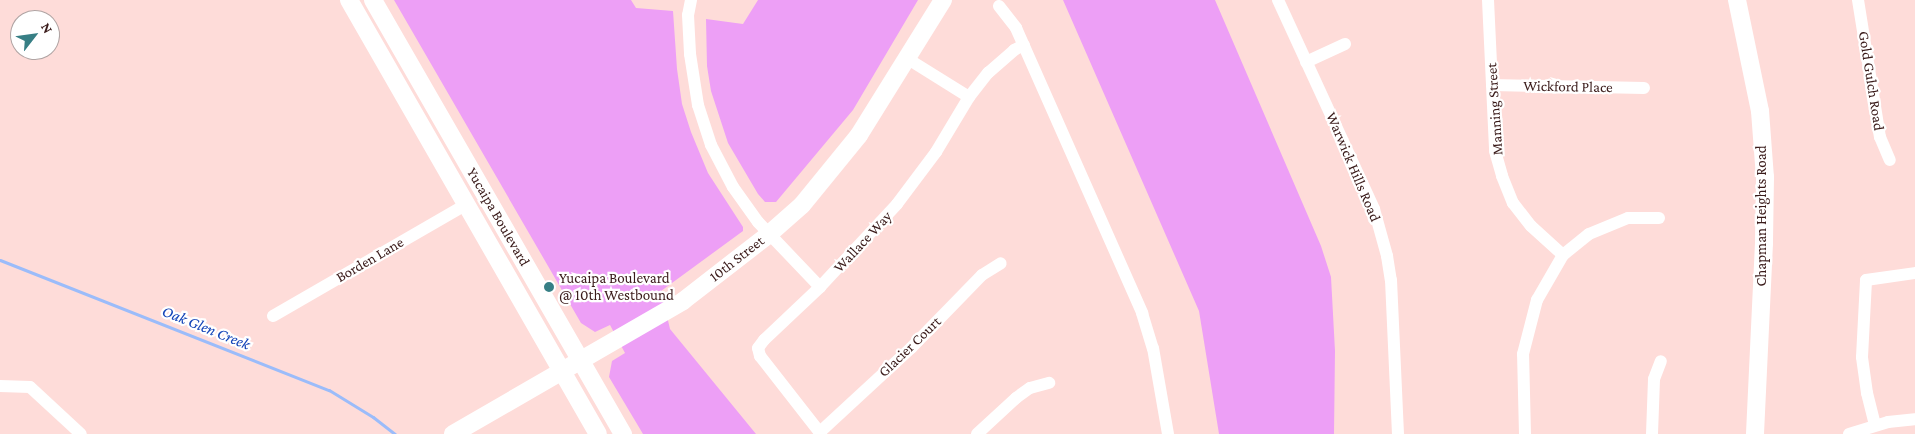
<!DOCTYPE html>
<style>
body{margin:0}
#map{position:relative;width:1915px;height:434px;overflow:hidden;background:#fedcd9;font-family:"Crimson Pro",serif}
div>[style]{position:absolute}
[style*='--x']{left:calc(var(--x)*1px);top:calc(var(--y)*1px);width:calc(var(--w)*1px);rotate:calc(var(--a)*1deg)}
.green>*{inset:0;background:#ed9ff6}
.stream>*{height:3px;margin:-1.5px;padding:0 1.5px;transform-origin:1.5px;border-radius:1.5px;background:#9bbcfa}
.street>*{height:12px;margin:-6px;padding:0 6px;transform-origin:6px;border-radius:6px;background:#fff}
.secondary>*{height:18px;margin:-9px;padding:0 9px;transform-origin:9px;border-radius:9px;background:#fff}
.dots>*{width:14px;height:14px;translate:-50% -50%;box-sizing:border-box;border:2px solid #fff;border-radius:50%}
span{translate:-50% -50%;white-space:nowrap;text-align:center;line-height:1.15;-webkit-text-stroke:4.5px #fff;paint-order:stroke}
.street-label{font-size:15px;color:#3a1b1a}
.poi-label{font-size:15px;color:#3a1b1a}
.left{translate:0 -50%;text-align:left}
.water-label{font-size:16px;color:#1344b8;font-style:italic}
.north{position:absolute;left:10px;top:10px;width:50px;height:50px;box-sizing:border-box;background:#fff;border:1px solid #b0a4a3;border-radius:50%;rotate:60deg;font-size:14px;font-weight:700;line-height:20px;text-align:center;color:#3a1b1a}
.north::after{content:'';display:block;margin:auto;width:18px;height:22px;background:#377f85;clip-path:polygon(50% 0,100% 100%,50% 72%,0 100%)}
</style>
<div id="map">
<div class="green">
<div style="clip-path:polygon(394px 0,631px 0,636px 8px,673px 11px,677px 69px,682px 104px,691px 132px,708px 173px,743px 227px,743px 231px,661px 291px,670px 329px,756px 434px,643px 434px,609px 377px,612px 361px,625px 353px,610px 325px,595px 332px,581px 323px)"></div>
<div style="clip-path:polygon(758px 0,918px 0,853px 110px,776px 202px,765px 202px,758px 194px,728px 143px,711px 91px,707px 66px,706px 19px,743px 24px)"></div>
<div style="clip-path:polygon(1063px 0,1215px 0,1321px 246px,1331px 277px,1335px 351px,1334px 434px,1219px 434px,1199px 311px)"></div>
</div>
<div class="stream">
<div style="--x:0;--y:260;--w:354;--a:21.6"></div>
<div style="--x:329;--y:390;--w:52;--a:31.5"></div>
<div style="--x:373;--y:417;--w:28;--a:38"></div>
</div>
<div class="street">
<div style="--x:691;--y:0;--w:15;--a:101"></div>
<div style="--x:688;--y:15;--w:39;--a:87"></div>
<div style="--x:690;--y:54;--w:52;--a:81.1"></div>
<div style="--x:698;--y:105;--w:42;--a:72"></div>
<div style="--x:711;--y:145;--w:47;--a:62.4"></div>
<div style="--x:733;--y:187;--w:43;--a:54.5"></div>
<div style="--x:758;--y:222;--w:90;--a:46.4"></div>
<div style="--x:1278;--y:0;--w:230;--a:65.3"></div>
<div style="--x:1374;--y:209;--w:49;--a:74.5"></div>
<div style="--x:1387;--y:256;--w:24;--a:81"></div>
<div style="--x:1391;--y:280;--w:154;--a:87.4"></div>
<div style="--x:1488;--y:0;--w:151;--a:87.3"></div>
<div style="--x:1495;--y:151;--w:26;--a:74"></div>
<div style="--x:1502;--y:176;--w:29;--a:68"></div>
<div style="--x:1513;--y:203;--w:29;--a:52"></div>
<div style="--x:1531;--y:226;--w:43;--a:42.2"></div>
<div style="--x:1858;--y:0;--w:139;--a:80.9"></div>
<div style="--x:1880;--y:137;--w:25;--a:67"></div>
<div style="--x:999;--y:6;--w:28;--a:52"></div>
<div style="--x:1016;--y:28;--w:312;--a:66.1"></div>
<div style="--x:1142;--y:313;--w:37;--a:73"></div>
<div style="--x:1153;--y:348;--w:87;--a:80.1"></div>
<div style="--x:908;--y:59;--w:72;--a:31.9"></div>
<div style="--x:1306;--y:62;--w:43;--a:-24.8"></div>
<div style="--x:1492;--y:85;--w:152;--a:1.1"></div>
<div style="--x:273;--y:316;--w:224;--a:-30"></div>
<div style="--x:0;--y:386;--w:30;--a:2"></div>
<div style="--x:30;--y:387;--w:69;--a:42.7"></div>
<div style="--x:1875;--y:425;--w:33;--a:-104"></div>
<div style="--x:1867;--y:393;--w:36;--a:-98"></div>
<div style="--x:1862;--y:357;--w:77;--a:-87"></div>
<div style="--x:1866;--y:280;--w:49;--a:-8.1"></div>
<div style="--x:820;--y:432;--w:124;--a:-42.7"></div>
<div style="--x:911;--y:348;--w:102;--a:-45.8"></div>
<div style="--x:982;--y:275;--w:22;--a:-32"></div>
<div style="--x:821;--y:434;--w:99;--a:-128"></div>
<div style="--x:760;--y:356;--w:8;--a:-104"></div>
<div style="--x:758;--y:348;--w:10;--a:-53"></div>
<div style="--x:764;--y:340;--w:77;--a:-43.4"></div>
<div style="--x:820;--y:287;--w:113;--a:-47.1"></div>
<div style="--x:897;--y:204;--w:65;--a:-53.1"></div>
<div style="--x:936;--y:152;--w:64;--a:-59"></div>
<div style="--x:969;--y:97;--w:31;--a:-52"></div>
<div style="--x:988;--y:73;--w:35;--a:-41"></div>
<div style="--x:1014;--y:50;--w:11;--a:-27"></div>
<div style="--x:977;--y:434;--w:53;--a:-42.7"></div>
<div style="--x:1016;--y:398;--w:17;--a:-36"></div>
<div style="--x:1030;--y:388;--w:20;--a:-15"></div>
<div style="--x:1525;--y:434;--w:80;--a:-91.4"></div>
<div style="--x:1523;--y:354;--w:56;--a:-75.5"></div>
<div style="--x:1537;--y:300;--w:52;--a:-60"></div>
<div style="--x:1563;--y:255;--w:33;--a:-39"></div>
<div style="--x:1589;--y:234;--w:42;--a:-22.3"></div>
<div style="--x:1628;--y:218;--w:31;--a:0"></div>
<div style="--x:1652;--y:434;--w:55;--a:-87.9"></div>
<div style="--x:1654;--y:379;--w:19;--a:-69"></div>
<div style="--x:1849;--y:434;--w:41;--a:-17.1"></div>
<div style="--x:1888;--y:422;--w:27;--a:-6"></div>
</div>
<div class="secondary">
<div style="--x:349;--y:0;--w:500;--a:60.16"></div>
<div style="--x:373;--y:0;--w:501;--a:60.06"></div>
<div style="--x:1737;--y:0;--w:113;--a:78.3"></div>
<div style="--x:1760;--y:111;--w:66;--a:85.7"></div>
<div style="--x:1765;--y:177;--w:66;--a:90.9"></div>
<div style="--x:1764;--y:243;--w:191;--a:92.7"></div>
<div style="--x:453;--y:434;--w:266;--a:-30"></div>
<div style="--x:683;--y:301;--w:108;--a:-37.8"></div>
<div style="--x:768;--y:235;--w:45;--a:-41.4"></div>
<div style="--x:802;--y:205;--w:90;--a:-50.8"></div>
<div style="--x:859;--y:135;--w:159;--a:-58.1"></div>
</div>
<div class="dots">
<div style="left:549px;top:287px;background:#377f85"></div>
</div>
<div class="street-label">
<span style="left:1871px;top:81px;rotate:81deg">Gold Gulch Road</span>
<span style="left:1568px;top:87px;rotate:1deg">Wickford Place</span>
<span style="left:1495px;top:109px;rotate:-94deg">Manning Street</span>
<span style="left:1353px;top:167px;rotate:67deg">Warwick Hills Road</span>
<span style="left:1762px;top:216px;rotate:-90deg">Chapman Heights Road</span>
<span style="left:498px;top:217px;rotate:60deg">Yucaipa Boulevard</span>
<span style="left:863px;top:242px;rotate:-47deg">Wallace Way</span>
<span style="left:737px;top:259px;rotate:-38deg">10th Street</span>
<span style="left:370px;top:260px;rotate:-30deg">Borden Lane</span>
<span style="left:910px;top:347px;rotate:-44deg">Glacier Court</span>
</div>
<div class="poi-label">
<span class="left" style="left:559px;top:287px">Yucaipa Boulevard<br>@ 10th Westbound</span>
</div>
<div class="water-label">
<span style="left:206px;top:328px;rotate:22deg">Oak Glen Creek</span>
</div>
<div class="north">N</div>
</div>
